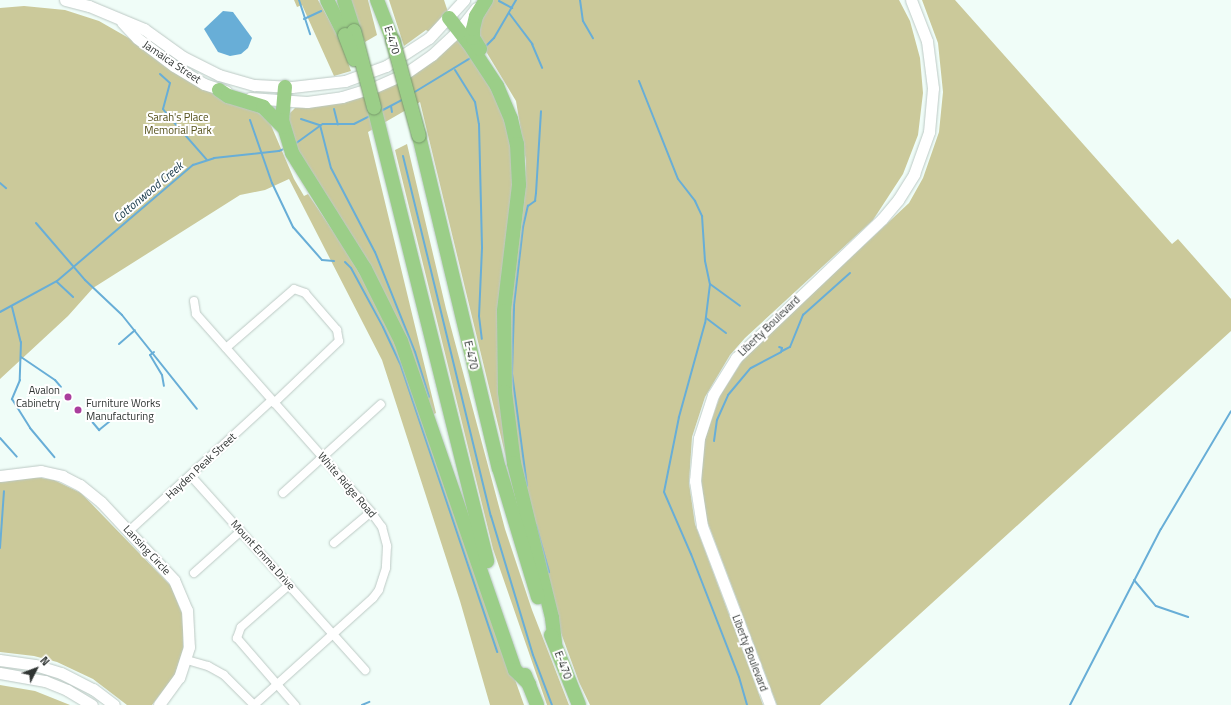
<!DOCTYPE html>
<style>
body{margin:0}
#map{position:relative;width:1231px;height:705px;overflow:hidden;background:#f0fdf8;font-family:"Titillium Web",sans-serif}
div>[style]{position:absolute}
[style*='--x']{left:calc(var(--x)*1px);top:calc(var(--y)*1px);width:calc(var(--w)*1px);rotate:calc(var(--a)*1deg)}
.green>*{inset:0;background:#cbc99a}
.water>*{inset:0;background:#68aed7}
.stream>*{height:2px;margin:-1px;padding:0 1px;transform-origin:1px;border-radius:1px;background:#68aed7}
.roads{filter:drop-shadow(0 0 1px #bcc9c4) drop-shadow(0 0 1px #bcc9c4)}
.street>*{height:8px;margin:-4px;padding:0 4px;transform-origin:4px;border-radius:4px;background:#fff}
.secondary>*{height:11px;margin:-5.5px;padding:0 5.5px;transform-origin:5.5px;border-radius:5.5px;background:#fff}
.highway>*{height:14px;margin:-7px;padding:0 7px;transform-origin:7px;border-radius:7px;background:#9bce88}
.bridges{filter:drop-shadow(0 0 1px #76986a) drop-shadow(0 0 1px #76986a)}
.highway-bridge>*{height:14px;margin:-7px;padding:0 7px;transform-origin:7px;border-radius:7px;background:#9bce88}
.dots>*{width:11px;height:11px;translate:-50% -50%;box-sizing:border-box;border:2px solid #fff;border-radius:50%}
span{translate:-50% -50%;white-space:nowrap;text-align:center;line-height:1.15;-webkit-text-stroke:4px #fff;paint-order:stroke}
.street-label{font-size:11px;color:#303533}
.park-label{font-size:11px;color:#54501a}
.poi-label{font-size:11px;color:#303533}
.right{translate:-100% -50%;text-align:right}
.left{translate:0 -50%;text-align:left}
.water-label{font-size:12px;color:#133445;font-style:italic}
.north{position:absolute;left:16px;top:649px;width:40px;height:40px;-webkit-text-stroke:3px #fff;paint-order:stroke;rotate:48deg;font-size:11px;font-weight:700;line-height:16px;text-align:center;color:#303533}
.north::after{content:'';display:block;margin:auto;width:14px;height:18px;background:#303533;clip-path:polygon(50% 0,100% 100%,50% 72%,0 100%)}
</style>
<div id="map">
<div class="green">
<div style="clip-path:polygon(294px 0,318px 0,339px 38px,351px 71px,334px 76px,302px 5px,297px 7px)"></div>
<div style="clip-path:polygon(348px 0,368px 0,377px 35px,365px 42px)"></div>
<div style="clip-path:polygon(389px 0,444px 0,448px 12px,429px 32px,426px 30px,404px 46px)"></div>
<div style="clip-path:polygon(488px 0,899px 0,910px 21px,920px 58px,923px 93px,918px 135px,903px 174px,873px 220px,745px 338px,730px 355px,705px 397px,692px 437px,689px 483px,695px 524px,763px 705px,590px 705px,579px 682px,561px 633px,516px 453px,507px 343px,525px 194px,526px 161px,516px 101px,476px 35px)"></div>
<div style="clip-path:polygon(922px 0,955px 0,1172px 244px,1178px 239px,1231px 299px,1231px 331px,820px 705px,777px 705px,706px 518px,701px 477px,704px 442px,720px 396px,744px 358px,909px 203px,923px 178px,939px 132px,943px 92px,938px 43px)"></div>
<div style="clip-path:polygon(24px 6px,65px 10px,99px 21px,256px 111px,270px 123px,294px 179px,304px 196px,308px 194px,349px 255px,393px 334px,524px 705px,490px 705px,460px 601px,382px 360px,289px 179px,265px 190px,240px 195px,93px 288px,68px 316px,0 379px,0 8px)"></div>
<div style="clip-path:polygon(457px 38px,490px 84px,508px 124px,514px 169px,508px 223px,509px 470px,420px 102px,368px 132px,436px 413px,432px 415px,414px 364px,304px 167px,288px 123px,290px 113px,295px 108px,331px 104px,367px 95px)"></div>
<div style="clip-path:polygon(407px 144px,446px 309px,505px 529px,532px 610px,569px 705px,547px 705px,493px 549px,395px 150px)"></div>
<div style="clip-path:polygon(35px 477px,54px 480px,81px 493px,171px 586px,183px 616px,183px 649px,175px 675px,152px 705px,127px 705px,93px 679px,57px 662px,34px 656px,0 652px,0 482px)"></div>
<div style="clip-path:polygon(0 685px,35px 691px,70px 705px,0 705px)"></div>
</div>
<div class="water">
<div style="clip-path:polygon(223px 11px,233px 12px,252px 38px,248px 48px,241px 54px,230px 56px,218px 52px,204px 29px)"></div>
</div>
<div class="stream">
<div style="--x:299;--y:0;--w:36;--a:72"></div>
<div style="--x:580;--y:0;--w:21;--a:82"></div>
<div style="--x:583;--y:21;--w:20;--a:60"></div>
<div style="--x:499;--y:1;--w:15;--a:28"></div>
<div style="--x:509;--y:13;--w:39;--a:53"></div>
<div style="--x:532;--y:44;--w:26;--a:67"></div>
<div style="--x:304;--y:19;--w:19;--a:-25"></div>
<div style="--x:485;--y:47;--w:13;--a:-45"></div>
<div style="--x:494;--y:38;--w:44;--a:-59.9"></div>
<div style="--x:455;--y:70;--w:38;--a:58"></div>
<div style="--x:475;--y:102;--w:22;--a:80"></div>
<div style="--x:479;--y:124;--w:124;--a:88.6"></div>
<div style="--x:482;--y:248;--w:68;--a:92.5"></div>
<div style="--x:479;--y:316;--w:23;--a:83"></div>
<div style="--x:160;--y:74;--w:13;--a:42"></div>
<div style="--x:170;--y:83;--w:27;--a:105"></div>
<div style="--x:163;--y:109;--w:10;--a:53"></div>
<div style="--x:639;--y:81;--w:105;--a:68.3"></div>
<div style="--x:678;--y:179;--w:28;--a:52"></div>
<div style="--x:695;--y:201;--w:17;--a:65"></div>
<div style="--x:702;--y:216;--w:45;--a:86.2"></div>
<div style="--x:705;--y:261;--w:24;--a:78"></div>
<div style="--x:710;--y:284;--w:39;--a:97"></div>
<div style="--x:705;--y:323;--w:98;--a:105.5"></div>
<div style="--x:679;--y:417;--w:76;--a:101.3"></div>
<div style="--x:664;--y:492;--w:68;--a:66.5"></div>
<div style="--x:691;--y:554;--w:132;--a:68.7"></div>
<div style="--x:739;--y:677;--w:29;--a:74"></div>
<div style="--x:413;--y:93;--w:69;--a:-31.4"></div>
<div style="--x:391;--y:106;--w:6;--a:81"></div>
<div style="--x:334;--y:109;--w:16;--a:76"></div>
<div style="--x:381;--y:111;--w:26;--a:-28"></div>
<div style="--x:301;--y:119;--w:20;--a:18"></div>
<div style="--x:320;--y:125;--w:44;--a:75.7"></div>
<div style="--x:331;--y:168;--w:95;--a:62.4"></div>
<div style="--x:375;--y:252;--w:108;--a:68.2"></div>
<div style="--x:415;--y:352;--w:47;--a:72.7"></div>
<div style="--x:172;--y:120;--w:53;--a:48.8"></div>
<div style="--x:250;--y:120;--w:67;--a:70.8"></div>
<div style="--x:272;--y:183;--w:49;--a:64.5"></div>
<div style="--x:293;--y:227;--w:44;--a:48.7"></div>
<div style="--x:322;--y:260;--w:12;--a:5"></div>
<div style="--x:295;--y:144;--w:34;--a:-36"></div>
<div style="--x:323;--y:124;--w:31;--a:0"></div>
<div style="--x:354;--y:124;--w:18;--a:-27"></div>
<div style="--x:403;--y:156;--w:371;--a:76.3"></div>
<div style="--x:491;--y:516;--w:145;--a:73.2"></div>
<div style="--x:533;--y:655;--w:53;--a:69.2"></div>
<div style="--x:0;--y:183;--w:8;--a:40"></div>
<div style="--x:36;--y:223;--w:75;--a:49.3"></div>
<div style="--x:85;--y:280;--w:51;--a:43.4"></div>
<div style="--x:122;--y:315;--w:120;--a:51.4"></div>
<div style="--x:345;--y:262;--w:8;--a:45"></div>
<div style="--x:351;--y:268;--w:67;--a:61.5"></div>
<div style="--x:383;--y:327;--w:40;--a:65"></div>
<div style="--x:400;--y:363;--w:305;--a:71.4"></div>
<div style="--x:57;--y:282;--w:22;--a:43"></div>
<div style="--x:710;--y:284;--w:37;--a:36"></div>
<div style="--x:12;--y:307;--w:36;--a:76"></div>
<div style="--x:21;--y:342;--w:38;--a:92"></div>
<div style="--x:20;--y:380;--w:21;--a:113"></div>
<div style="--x:12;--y:399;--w:34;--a:58"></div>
<div style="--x:30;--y:428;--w:38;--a:50"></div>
<div style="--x:0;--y:312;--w:65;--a:-28.5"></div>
<div style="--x:57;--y:281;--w:179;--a:-40.5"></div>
<div style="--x:193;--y:165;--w:22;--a:-18"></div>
<div style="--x:214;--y:158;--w:65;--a:-6.1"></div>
<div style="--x:279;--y:151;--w:8;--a:-23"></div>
<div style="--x:706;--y:318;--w:25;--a:37"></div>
<div style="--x:119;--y:344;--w:21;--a:-41"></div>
<div style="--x:782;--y:351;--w:9;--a:-27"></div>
<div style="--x:790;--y:347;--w:35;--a:-68"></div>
<div style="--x:803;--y:315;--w:63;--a:-41.8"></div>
<div style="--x:154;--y:352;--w:5;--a:143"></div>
<div style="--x:150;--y:355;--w:23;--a:59"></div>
<div style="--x:162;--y:375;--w:11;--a:80"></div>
<div style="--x:21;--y:357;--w:41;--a:34.1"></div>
<div style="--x:55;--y:380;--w:9;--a:49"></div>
<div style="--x:89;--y:418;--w:16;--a:50"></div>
<div style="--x:99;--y:430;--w:19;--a:-39"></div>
<div style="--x:0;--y:438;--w:25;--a:48"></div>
<div style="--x:714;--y:441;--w:21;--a:-82"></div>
<div style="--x:717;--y:420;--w:27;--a:-66"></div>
<div style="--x:728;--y:395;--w:35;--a:-50"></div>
<div style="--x:751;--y:368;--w:34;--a:-28"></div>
<div style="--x:781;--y:352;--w:4;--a:-76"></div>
<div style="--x:782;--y:348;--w:3;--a:-162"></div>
<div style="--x:527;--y:486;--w:113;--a:-97.6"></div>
<div style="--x:512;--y:374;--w:69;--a:-88.3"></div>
<div style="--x:514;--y:305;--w:79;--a:-83.4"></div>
<div style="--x:523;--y:227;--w:22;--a:-77"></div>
<div style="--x:528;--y:206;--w:9;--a:-36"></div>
<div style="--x:535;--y:201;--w:8;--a:-83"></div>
<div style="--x:536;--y:193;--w:82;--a:-86.5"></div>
<div style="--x:536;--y:525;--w:49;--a:74.5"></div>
<div style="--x:0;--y:548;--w:57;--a:-86"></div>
<div style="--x:1134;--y:580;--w:34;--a:50"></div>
<div style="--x:1156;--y:606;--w:34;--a:19"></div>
<div style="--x:362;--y:705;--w:8;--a:-23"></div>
<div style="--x:1070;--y:705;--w:198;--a:-62.7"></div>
<div style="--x:1161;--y:529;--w:137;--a:-59.3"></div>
</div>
<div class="roads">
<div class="street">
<div style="--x:194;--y:301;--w:13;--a:81"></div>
<div style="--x:196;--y:314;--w:264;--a:48.5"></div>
<div style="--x:371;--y:512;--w:19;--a:54"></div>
<div style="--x:382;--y:527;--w:20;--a:75"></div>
<div style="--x:387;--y:546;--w:22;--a:93"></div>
<div style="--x:386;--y:568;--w:23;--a:108"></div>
<div style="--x:379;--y:590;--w:10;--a:127"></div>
<div style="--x:373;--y:598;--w:160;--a:138"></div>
<div style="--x:226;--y:348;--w:90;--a:-40.9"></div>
<div style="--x:294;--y:289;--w:12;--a:20"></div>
<div style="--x:305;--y:293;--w:49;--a:49.1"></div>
<div style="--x:337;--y:330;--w:11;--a:80"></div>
<div style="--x:339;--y:341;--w:90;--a:136.4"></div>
<div style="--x:191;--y:476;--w:261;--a:48.1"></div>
<div style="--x:283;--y:493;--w:132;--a:-42.2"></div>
<div style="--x:129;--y:531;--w:194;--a:-42.5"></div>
<div style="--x:334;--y:543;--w:48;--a:-40"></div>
<div style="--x:194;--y:573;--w:63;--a:-41.8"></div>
<div style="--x:289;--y:585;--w:64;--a:138.8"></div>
<div style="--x:241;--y:627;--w:12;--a:110"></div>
<div style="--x:237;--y:638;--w:89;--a:49.1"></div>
<div style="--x:187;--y:660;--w:22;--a:16"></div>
<div style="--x:208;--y:666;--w:18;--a:29"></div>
<div style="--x:224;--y:675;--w:42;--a:45"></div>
</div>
<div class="secondary">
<div style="--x:65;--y:0;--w:25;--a:14"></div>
<div style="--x:89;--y:6;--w:60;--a:22.7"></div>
<div style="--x:144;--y:29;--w:48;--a:35.7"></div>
<div style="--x:183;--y:57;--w:40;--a:26.6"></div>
<div style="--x:219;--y:75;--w:37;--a:16"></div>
<div style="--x:255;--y:85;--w:37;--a:3"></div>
<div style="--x:292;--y:87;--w:53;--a:-6.5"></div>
<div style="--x:345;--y:81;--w:44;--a:-20.1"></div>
<div style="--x:386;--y:66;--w:51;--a:-33.1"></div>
<div style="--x:429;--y:38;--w:52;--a:-47.4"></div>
<div style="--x:122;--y:22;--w:22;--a:47"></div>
<div style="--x:137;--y:38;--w:46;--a:37.1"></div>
<div style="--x:174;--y:66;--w:35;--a:31"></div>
<div style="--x:204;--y:84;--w:23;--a:18"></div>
<div style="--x:250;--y:98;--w:57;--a:4"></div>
<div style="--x:307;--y:102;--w:35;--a:-8"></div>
<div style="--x:342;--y:97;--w:34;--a:-17"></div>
<div style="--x:375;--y:87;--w:34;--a:-24"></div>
<div style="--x:406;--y:73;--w:32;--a:-35"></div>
<div style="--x:432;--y:55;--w:37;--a:-43"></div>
<div style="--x:459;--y:30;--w:28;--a:-52"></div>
<div style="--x:0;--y:476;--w:41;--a:-7"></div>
<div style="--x:41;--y:471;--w:22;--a:13"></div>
<div style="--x:62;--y:476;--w:20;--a:27"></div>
<div style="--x:80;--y:485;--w:27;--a:39"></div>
<div style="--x:101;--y:502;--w:107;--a:46.9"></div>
<div style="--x:174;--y:580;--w:33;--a:67"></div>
<div style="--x:187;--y:610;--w:37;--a:87"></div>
<div style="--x:189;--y:647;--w:32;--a:108"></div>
<div style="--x:179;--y:677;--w:34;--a:126"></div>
<div style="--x:0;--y:660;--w:35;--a:8"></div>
<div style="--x:35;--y:665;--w:27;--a:17"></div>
<div style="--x:61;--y:673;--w:36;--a:27"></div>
<div style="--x:93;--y:689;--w:26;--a:37"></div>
<div style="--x:0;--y:673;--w:46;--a:10.1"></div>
<div style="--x:45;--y:681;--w:24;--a:22"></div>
<div style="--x:67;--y:690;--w:29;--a:31"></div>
<div style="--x:770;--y:705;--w:191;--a:-110.8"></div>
<div style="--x:702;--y:526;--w:46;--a:-98.8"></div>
<div style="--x:695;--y:481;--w:43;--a:-84.7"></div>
<div style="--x:699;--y:438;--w:45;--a:-72"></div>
<div style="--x:713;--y:395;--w:44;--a:-58.1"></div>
<div style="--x:736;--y:358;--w:202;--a:-43.6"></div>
<div style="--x:882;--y:219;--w:25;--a:-50"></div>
<div style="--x:898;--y:200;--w:31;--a:-58"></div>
<div style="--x:914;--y:174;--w:45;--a:-70.3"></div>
<div style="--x:929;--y:132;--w:44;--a:-84.8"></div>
<div style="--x:933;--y:88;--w:47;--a:-97.3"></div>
<div style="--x:927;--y:41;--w:44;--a:-111.3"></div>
</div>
<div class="highway">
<div style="--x:327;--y:0;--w:39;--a:63"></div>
<div style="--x:344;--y:0;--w:33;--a:72"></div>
<div style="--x:377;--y:0;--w:44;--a:68.7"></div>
<div style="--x:449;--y:18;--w:31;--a:52"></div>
<div style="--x:468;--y:42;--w:53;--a:56.6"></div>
<div style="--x:497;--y:86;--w:36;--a:67"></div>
<div style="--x:511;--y:119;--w:26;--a:77"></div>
<div style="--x:517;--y:144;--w:41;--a:87.2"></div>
<div style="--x:519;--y:185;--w:127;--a:96.8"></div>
<div style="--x:504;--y:311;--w:81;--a:89.3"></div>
<div style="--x:505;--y:392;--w:72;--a:82.8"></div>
<div style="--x:514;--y:463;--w:160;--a:76.2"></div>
<div style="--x:552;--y:618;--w:26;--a:83"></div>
<div style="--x:480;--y:49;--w:13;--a:-122"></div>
<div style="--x:473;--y:38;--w:9;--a:-90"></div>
<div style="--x:473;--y:29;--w:13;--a:-77"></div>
<div style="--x:476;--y:16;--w:19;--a:-58"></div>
<div style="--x:285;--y:87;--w:33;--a:95"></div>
<div style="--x:282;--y:120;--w:34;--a:73"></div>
<div style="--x:292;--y:153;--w:137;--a:57.8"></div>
<div style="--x:365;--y:269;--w:80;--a:63.4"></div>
<div style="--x:401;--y:341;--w:348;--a:70.9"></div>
<div style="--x:515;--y:670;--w:20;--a:45"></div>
<div style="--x:219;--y:90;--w:11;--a:34"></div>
<div style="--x:228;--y:96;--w:37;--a:17"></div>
<div style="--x:263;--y:107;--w:28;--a:45"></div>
<div style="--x:374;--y:107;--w:468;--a:76"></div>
<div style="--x:419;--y:136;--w:342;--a:76.5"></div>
<div style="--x:499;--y:468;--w:135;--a:73.2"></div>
<div style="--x:551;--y:635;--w:75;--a:68.2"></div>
<div style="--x:525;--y:675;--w:32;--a:68"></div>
</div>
</div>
<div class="bridges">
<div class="highway-bridge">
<div style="--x:354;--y:31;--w:79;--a:75.3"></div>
<div style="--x:345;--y:35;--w:26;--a:69"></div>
<div style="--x:393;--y:41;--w:98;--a:74.7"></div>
</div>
</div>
<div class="dots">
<div style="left:68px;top:397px;background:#aa3e9d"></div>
<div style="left:78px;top:410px;background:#aa3e9d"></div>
</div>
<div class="street-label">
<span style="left:392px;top:40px;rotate:73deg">E-470</span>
<span style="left:172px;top:62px;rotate:34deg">Jamaica Street</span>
<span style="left:769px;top:326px;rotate:-44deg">Liberty Boulevard</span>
<span style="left:471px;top:355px;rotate:77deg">E-470</span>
<span style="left:201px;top:466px;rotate:-43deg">Hayden Peak Street</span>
<span style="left:347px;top:485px;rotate:49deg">White Ridge Road</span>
<span style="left:147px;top:550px;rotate:47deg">Lansing Circle</span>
<span style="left:263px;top:555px;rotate:48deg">Mount Emma Drive</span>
<span style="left:750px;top:653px;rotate:69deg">Liberty Boulevard</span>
<span style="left:563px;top:665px;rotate:69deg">E-470</span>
</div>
<div class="park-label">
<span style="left:178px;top:124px">Sarah's Place<br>Memorial Park</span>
</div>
<div class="poi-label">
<span class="right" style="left:60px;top:397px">Avalon<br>Cabinetry</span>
<span class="left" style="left:86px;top:410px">Furniture Works<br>Manufacturing</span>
</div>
<div class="water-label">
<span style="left:148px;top:192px;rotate:-40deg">Cottonwood Creek</span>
</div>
<div class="north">N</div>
</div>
